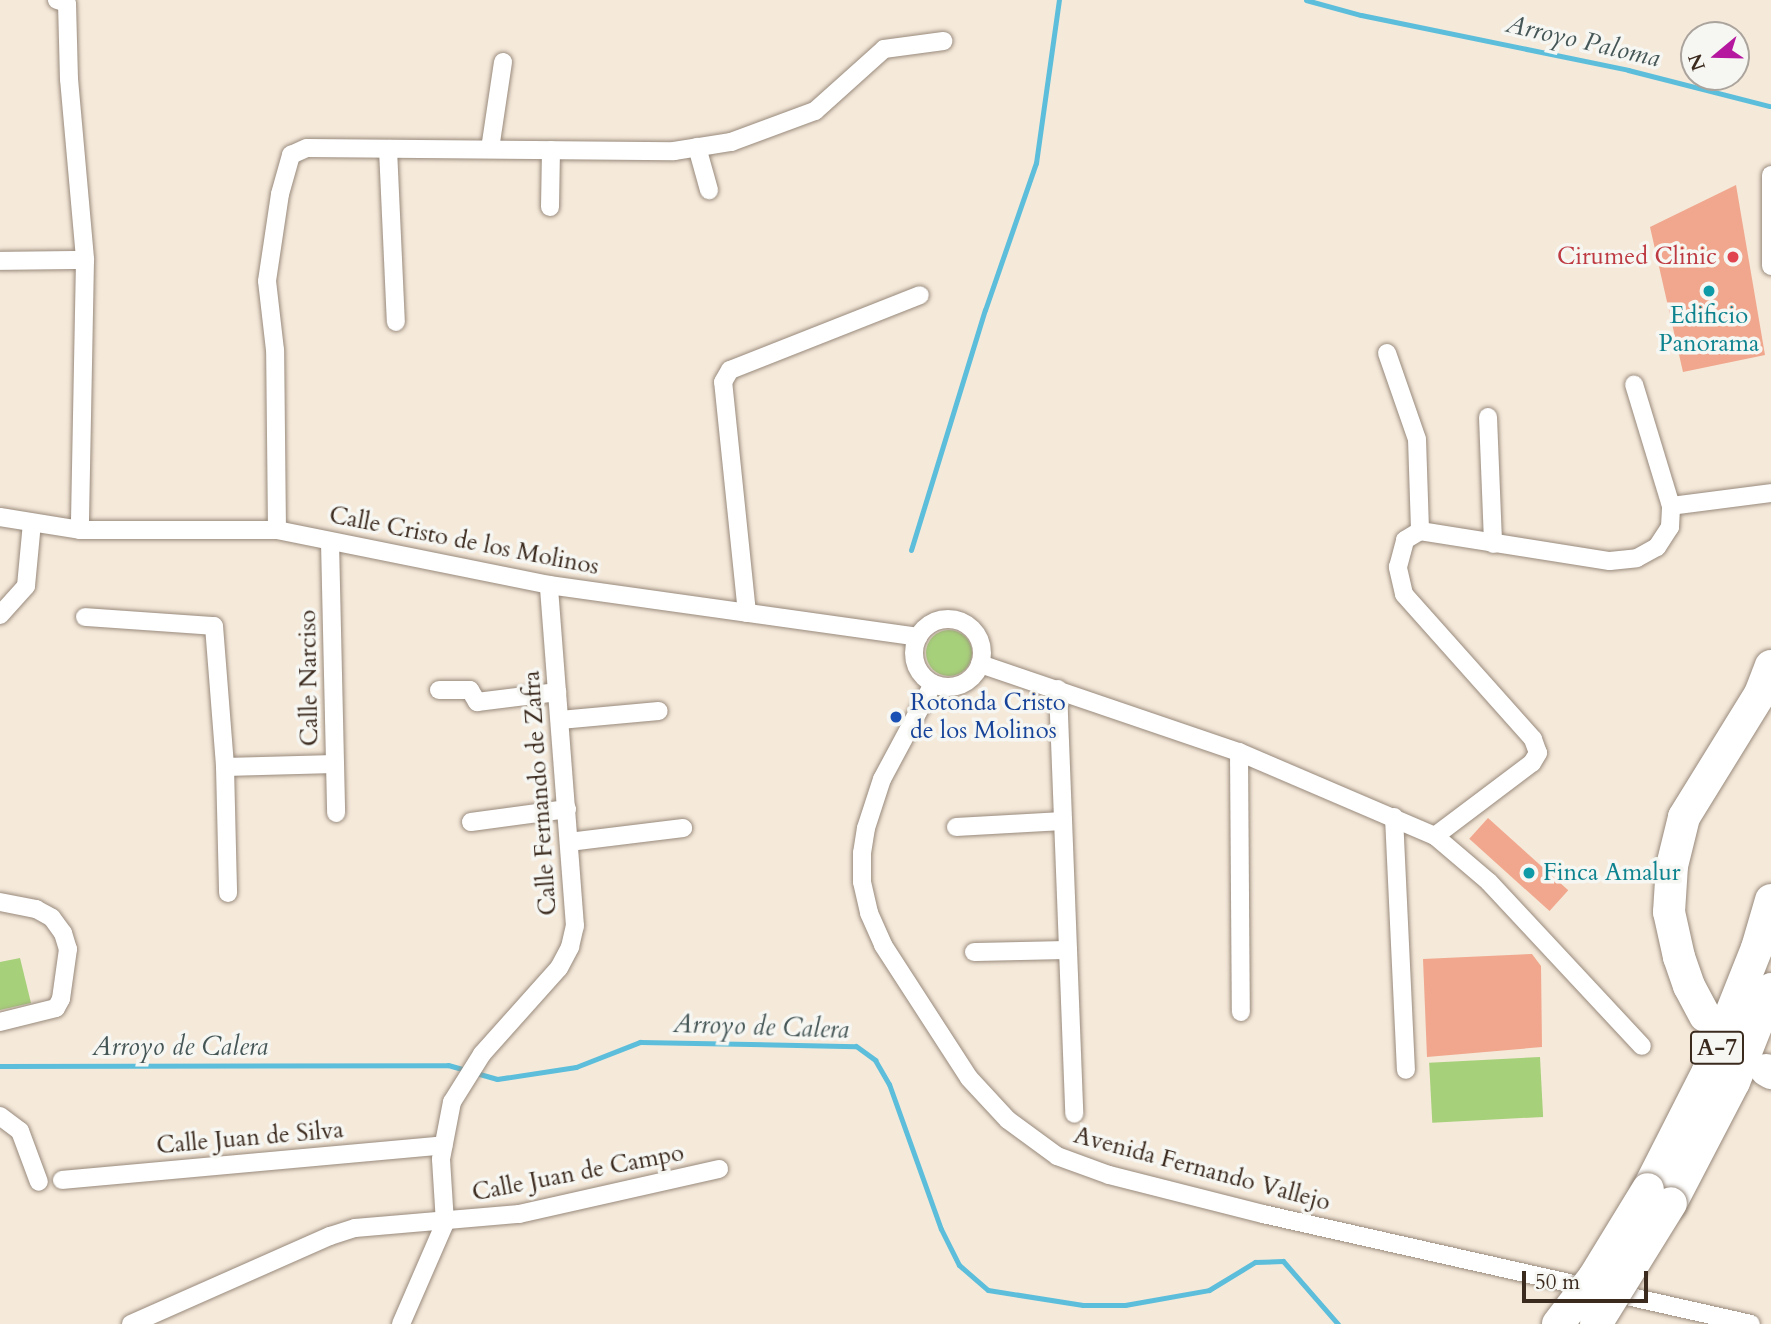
<!DOCTYPE html>
<style>
body{margin:0}
#map{position:relative;width:1771px;height:1324px;overflow:hidden;background:#f5e9da;font-family:Cardo,serif}
div>[style]{position:absolute}
[style*='--x']{left:calc(var(--x)*1px);top:calc(var(--y)*1px);width:calc(var(--w)*1px);rotate:calc(var(--a)*1deg)}
.green>*{inset:0;background:#a7d07b;transform-origin:0 0}
.round{border-radius:50%}
.stream>*{height:5px;margin:-2.5px;padding:0 2.5px;transform-origin:2.5px;border-radius:2.5px;background:#5cbeda}
.building>*{inset:0;background:#f0a78d;transform-origin:0 0}
.roads{filter:drop-shadow(0 0 2px #988a7c) drop-shadow(0 0 2px #988a7c)}
.street>*{height:18px;margin:-9px;padding:0 9px;transform-origin:9px;border-radius:9px;background:#fff}
.street>.ring{margin:-9px;padding:0;box-sizing:content-box;background:none;border:18px solid #fff;border-radius:50%}
.highway>*{height:32px;margin:-16px;padding:0 16px;transform-origin:16px;border-radius:16px;background:#fff}
.bridges{filter:drop-shadow(0 0 2px #988a7c) drop-shadow(0 0 2px #988a7c)}
.highway-bridge>*{height:32px;margin:-16px;padding:0 16px;transform-origin:16px;border-radius:16px;background:#fff}
.dots>*{width:19px;height:19px;translate:-50% -50%;box-sizing:border-box;border:4px solid #f6f6f2;border-radius:50%}
span{translate:-50% -50%;white-space:nowrap;text-align:center;line-height:1.15;-webkit-text-stroke:7px #f6f6f2;paint-order:stroke}
.shield-label span{padding:2px 5px;background:#f6f6f2;border:2px solid;border-radius:5px;-webkit-text-stroke-width:0}
.shield-label{font-size:23px;color:#3b2a1e;font-weight:700}
.health-label{font-size:24px;color:#be3a42}
.right{translate:-100% -50%;text-align:right}
.culture-label{font-size:24px;color:#0d838f}
.left{translate:0 -50%;text-align:left}
.street-label{font-size:24px;color:#3b2a1e}
.transit-label{font-size:24px;color:#164399}
.water-label{font-size:26px;color:#455656;font-style:italic}
.north{position:absolute;left:1680px;top:21px;width:70px;height:70px;box-sizing:border-box;background:#f6f6f2;border:2px solid #aba49d;border-radius:50%;rotate:251deg;font-size:19px;font-weight:700;line-height:28px;text-align:center;color:#3b2a1e}
.north::after{content:'';display:block;margin:auto;width:24px;height:32px;background:#b5179e;clip-path:polygon(50% 0,100% 100%,50% 72%,0 100%)}
.scale{position:absolute;left:1522px;top:1271px;width:126px;height:32px;box-sizing:border-box;border:4px solid #3b2a1e;border-top:0;padding-left:9px;font-size:21px;line-height:24px;white-space:nowrap;color:#3b2a1e;-webkit-text-stroke:5px #f6f6f2;paint-order:stroke}
</style>
<div id="map">
<div class="green">
<div class="round" style="left:926px;top:630px;width:46px;height:46px"></div>
<div style="clip-path:polygon(20px 958px,31px 1003px,0 1010px,0 962px)"></div>
<div style="left:1540px;top:1057px;width:60px;height:111px;rotate:87deg"></div>
</div>
<div class="stream">
<div style="--x:1306;--y:0;--w:57;--a:15.3"></div>
<div style="--x:1361;--y:15;--w:273;--a:11.6"></div>
<div style="--x:1628;--y:70;--w:146;--a:14.3"></div>
<div style="--x:911;--y:550;--w:251;--a:-72.9"></div>
<div style="--x:985;--y:310;--w:156;--a:-70.9"></div>
<div style="--x:1036;--y:163;--w:165;--a:-82"></div>
<div style="--x:0;--y:1066;--w:448;--a:-0.1"></div>
<div style="--x:448;--y:1065;--w:51;--a:15.9"></div>
<div style="--x:497;--y:1079;--w:80;--a:-8.6"></div>
<div style="--x:576;--y:1067;--w:69;--a:-21.3"></div>
<div style="--x:640;--y:1042;--w:216;--a:1.1"></div>
<div style="--x:856;--y:1046;--w:24;--a:36"></div>
<div style="--x:875;--y:1060;--w:28;--a:60"></div>
<div style="--x:889;--y:1084;--w:154;--a:70.3"></div>
<div style="--x:941;--y:1229;--w:40;--a:63.4"></div>
<div style="--x:959;--y:1265;--w:38;--a:41"></div>
<div style="--x:988;--y:1290;--w:96;--a:9"></div>
<div style="--x:1083;--y:1305;--w:42;--a:0"></div>
<div style="--x:1125;--y:1305;--w:85;--a:-10.1"></div>
<div style="--x:1209;--y:1290;--w:54;--a:-31.3"></div>
<div style="--x:1255;--y:1262;--w:28;--a:-2"></div>
<div style="--x:1283;--y:1261;--w:84;--a:48.9"></div>
</div>
<div class="building">
<div style="clip-path:polygon(1736px 185px,1765px 355px,1683px 372px,1650px 227px)"></div>
<div style="left:1488px;top:818px;width:108px;height:28px;rotate:42deg"></div>
<div style="clip-path:polygon(1532px 954px,1541px 966px,1542px 1047px,1427px 1057px,1423px 959px)"></div>
</div>
<div class="roads">
<div class="street">
<div style="--x:57;--y:0;--w:10;--a:17"></div>
<div style="--x:67;--y:3;--w:76;--a:88.5"></div>
<div style="--x:69;--y:79;--w:182;--a:84.9"></div>
<div style="--x:85;--y:260;--w:270;--a:91.1"></div>
<div style="--x:697;--y:147;--w:45;--a:74.4"></div>
<div style="--x:388;--y:149;--w:173;--a:87.4"></div>
<div style="--x:490;--y:149;--w:88;--a:-81.5"></div>
<div style="--x:1771;--y:175;--w:91;--a:90"></div>
<div style="--x:550;--y:207;--w:57;--a:-89"></div>
<div style="--x:0;--y:261;--w:85;--a:-0.7"></div>
<div style="--x:1387;--y:353;--w:91;--a:70.8"></div>
<div style="--x:1417;--y:439;--w:92;--a:88.1"></div>
<div style="--x:1488;--y:417;--w:127;--a:87.7"></div>
<div style="--x:1671;--y:506;--w:101;--a:-7.4"></div>
<div style="--x:0;--y:517;--w:81;--a:9.2"></div>
<div style="--x:80;--y:530;--w:197;--a:0"></div>
<div style="--x:277;--y:530;--w:278;--a:11.4"></div>
<div style="--x:549;--y:585;--w:373;--a:8"></div>
<div style="--x:277;--y:530;--w:180;--a:-90.6"></div>
<div style="--x:275;--y:350;--w:69;--a:-96.6"></div>
<div style="--x:267;--y:281;--w:88;--a:-81.5"></div>
<div style="--x:280;--y:194;--w:41;--a:-74.2"></div>
<div style="--x:291;--y:155;--w:17;--a:-24"></div>
<div style="--x:307;--y:148;--w:367;--a:0.5"></div>
<div style="--x:674;--y:151;--w:58;--a:-9"></div>
<div style="--x:731;--y:142;--w:90;--a:-20.3"></div>
<div style="--x:815;--y:111;--w:93;--a:-41.9"></div>
<div style="--x:884;--y:49;--w:60;--a:-7.7"></div>
<div style="--x:330;--y:542;--w:271;--a:88.7"></div>
<div style="--x:747;--y:613;--w:232;--a:-95.9"></div>
<div style="--x:723;--y:382;--w:14;--a:-60"></div>
<div style="--x:730;--y:370;--w:204;--a:-21.5"></div>
<div style="--x:0;--y:615;--w:39;--a:-48"></div>
<div style="--x:26;--y:586;--w:63;--a:-84.6"></div>
<div style="--x:85;--y:617;--w:129;--a:4"></div>
<div style="--x:214;--y:626;--w:141;--a:85.5"></div>
<div style="--x:225;--y:767;--w:126;--a:88.6"></div>
<div class="ring" style="left:914px;top:619px;width:50px;height:50px"></div>
<div style="--x:980;--y:664;--w:274;--a:18.8"></div>
<div style="--x:1239;--y:752;--w:213;--a:23.2"></div>
<div style="--x:1435;--y:836;--w:71;--a:40.4"></div>
<div style="--x:1489;--y:882;--w:224;--a:47"></div>
<div style="--x:933;--y:684;--w:108;--a:118.2"></div>
<div style="--x:882;--y:779;--w:52;--a:108.1"></div>
<div style="--x:866;--y:828;--w:25;--a:99"></div>
<div style="--x:862;--y:853;--w:29;--a:90"></div>
<div style="--x:862;--y:882;--w:32;--a:77"></div>
<div style="--x:869;--y:913;--w:35;--a:66"></div>
<div style="--x:883;--y:945;--w:158;--a:57.1"></div>
<div style="--x:969;--y:1078;--w:57;--a:47.1"></div>
<div style="--x:1008;--y:1120;--w:61;--a:36.3"></div>
<div style="--x:1057;--y:1156;--w:55;--a:20.1"></div>
<div style="--x:1109;--y:1175;--w:159;--a:14.2"></div>
<div style="--x:1263;--y:1214;--w:500;--a:12.7"></div>
<div style="--x:1058;--y:689;--w:425;--a:87.8"></div>
<div style="--x:439;--y:690;--w:31;--a:0"></div>
<div style="--x:470;--y:690;--w:14;--a:60"></div>
<div style="--x:477;--y:702;--w:81;--a:-7.1"></div>
<div style="--x:560;--y:720;--w:99;--a:-5.2"></div>
<div style="--x:1239;--y:752;--w:260;--a:89.6"></div>
<div style="--x:225;--y:767;--w:110;--a:-1.6"></div>
<div style="--x:1394;--y:817;--w:253;--a:87.3"></div>
<div style="--x:471;--y:822;--w:97;--a:-7.7"></div>
<div style="--x:956;--y:827;--w:107;--a:-3.2"></div>
<div style="--x:1435;--y:836;--w:121;--a:-37"></div>
<div style="--x:1532;--y:763;--w:12;--a:-59"></div>
<div style="--x:1538;--y:753;--w:15;--a:-110"></div>
<div style="--x:1533;--y:739;--w:194;--a:-131.7"></div>
<div style="--x:1404;--y:594;--w:28;--a:-103"></div>
<div style="--x:1398;--y:567;--w:28;--a:-75"></div>
<div style="--x:1405;--y:540;--w:17;--a:-31"></div>
<div style="--x:1420;--y:531;--w:192;--a:9"></div>
<div style="--x:1610;--y:561;--w:27;--a:-6"></div>
<div style="--x:1637;--y:558;--w:23;--a:-29"></div>
<div style="--x:1657;--y:547;--w:24;--a:-57"></div>
<div style="--x:1670;--y:527;--w:21;--a:-87"></div>
<div style="--x:1671;--y:506;--w:127;--a:-106.9"></div>
<div style="--x:569;--y:842;--w:115;--a:-7"></div>
<div style="--x:0;--y:902;--w:37;--a:11"></div>
<div style="--x:36;--y:909;--w:18;--a:29"></div>
<div style="--x:52;--y:918;--w:19;--a:54"></div>
<div style="--x:63;--y:933;--w:17;--a:73"></div>
<div style="--x:68;--y:949;--w:50;--a:98"></div>
<div style="--x:61;--y:999;--w:10;--a:119"></div>
<div style="--x:56;--y:1008;--w:58;--a:166"></div>
<div style="--x:974;--y:952;--w:94;--a:-1.2"></div>
<div style="--x:0;--y:1116;--w:25;--a:37"></div>
<div style="--x:20;--y:1131;--w:54;--a:69.6"></div>
<div style="--x:62;--y:1180;--w:383;--a:-5.2"></div>
<div style="--x:131;--y:1324;--w:218;--a:-23.9"></div>
<div style="--x:330;--y:1236;--w:26;--a:-18"></div>
<div style="--x:355;--y:1228;--w:165;--a:-4.9"></div>
<div style="--x:519;--y:1214;--w:205;--a:-12.7"></div>
<div style="--x:401;--y:1324;--w:110;--a:-66.5"></div>
<div style="--x:445;--y:1223;--w:64;--a:-93.6"></div>
<div style="--x:441;--y:1159;--w:58;--a:-79.1"></div>
<div style="--x:452;--y:1102;--w:57;--a:-58"></div>
<div style="--x:482;--y:1054;--w:115;--a:-48.2"></div>
<div style="--x:559;--y:968;--w:24;--a:-62"></div>
<div style="--x:570;--y:947;--w:22;--a:-77"></div>
<div style="--x:575;--y:926;--w:342;--a:-94.4"></div>
</div>
<div class="highway">
<div style="--x:1705;--y:1016;--w:34;--a:-118"></div>
<div style="--x:1689;--y:986;--w:31;--a:-109"></div>
<div style="--x:1679;--y:957;--w:46;--a:-102.5"></div>
<div style="--x:1669;--y:912;--w:46;--a:-86.3"></div>
<div style="--x:1672;--y:866;--w:50;--a:-76.2"></div>
<div style="--x:1684;--y:817;--w:145;--a:-58.3"></div>
<div style="--x:1760;--y:694;--w:30;--a:-69"></div>
<div style="--x:1766;--y:1070;--w:6;--a:31"></div>
<div style="--x:1648;--y:1189;--w:132;--a:-63"></div>
<div style="--x:1708;--y:1071;--w:132;--a:-68.3"></div>
<div style="--x:1757;--y:948;--w:50;--a:-73.7"></div>
<div style="--x:1671;--y:1203;--w:136;--a:-62.5"></div>
<div style="--x:1734;--y:1082;--w:100;--a:-68.3"></div>
</div>
</div>
<div class="bridges">
<div class="highway-bridge">
<div style="--x:1558;--y:1324;--w:59;--a:-52.5"></div>
<div style="--x:1594;--y:1277;--w:103;--a:-58.5"></div>
<div style="--x:1596;--y:1324;--w:142;--a:-58.2"></div>
</div>
</div>
<div class="dots">
<div style="left:1733px;top:257px;background:#e0444e"></div>
<div style="left:1709px;top:291px;background:#0f9aa8"></div>
<div style="left:896px;top:717px;background:#1a4fb4"></div>
<div style="left:1529px;top:873px;background:#0f9aa8"></div>
</div>
<div class="shield-label">
<span style="left:1717px;top:1048px">A-7</span>
</div>
<div class="health-label">
<span class="right" style="left:1717px;top:257px">Cirumed Clinic</span>
</div>
<div class="culture-label">
<span style="left:1709px;top:330px">Edificio<br>Panorama</span>
<span class="left" style="left:1543px;top:873px">Finca Amalur</span>
</div>
<div class="street-label">
<span style="left:464px;top:541px;rotate:11deg">Calle Cristo de los Molinos</span>
<span style="left:309px;top:678px;rotate:-91deg">Calle Narciso</span>
<span style="left:540px;top:793px;rotate:-94deg">Calle Fernando de Zafra</span>
<span style="left:250px;top:1138px;rotate:-5deg">Calle Juan de Silva</span>
<span style="left:1202px;top:1169px;rotate:15deg">Avenida Fernando Vallejo</span>
<span style="left:578px;top:1173px;rotate:-11deg">Calle Juan de Campo</span>
</div>
<div class="transit-label">
<span class="left" style="left:910px;top:717px">Rotonda Cristo<br>de los Molinos</span>
</div>
<div class="water-label">
<span style="left:1583px;top:41px;rotate:13deg">Arroyo Paloma</span>
<span style="left:761px;top:1027px;rotate:2deg">Arroyo de Calera</span>
<span style="left:180px;top:1047px">Arroyo de Calera</span>
</div>
<div class="north">N</div>
<div class="scale">50 m</div>
</div>
